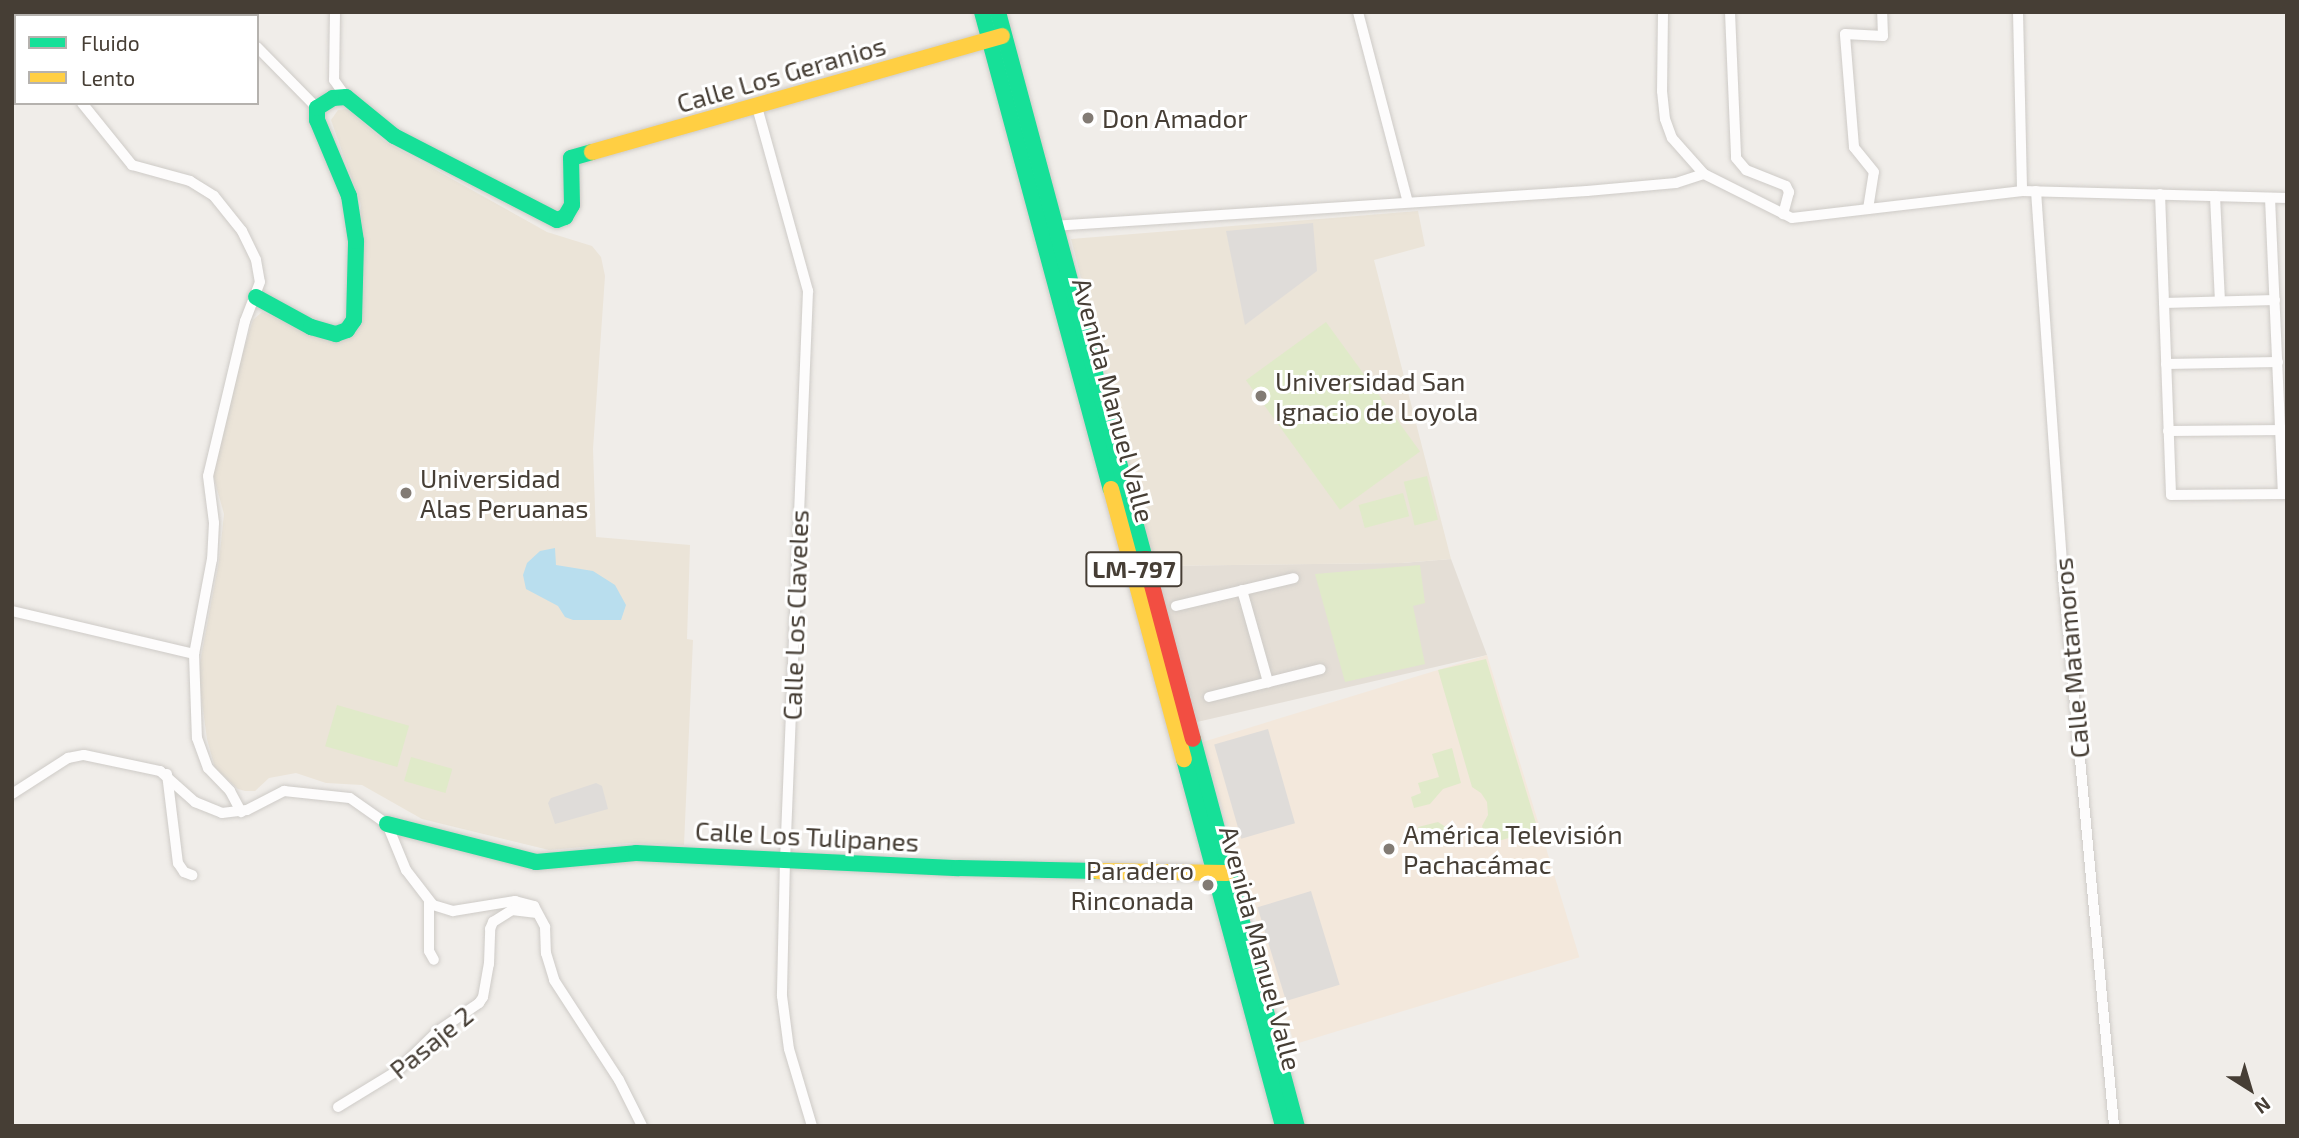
<!DOCTYPE html>
<meta charset="utf-8">
<style>
body{margin:0}
#map{position:relative;width:2299px;height:1138px;overflow:hidden;background:#f0ede9;font-family:"Exo 2",sans-serif}
div>[style]{position:absolute}
[style*='--x']{left:calc(var(--x)*1px);top:calc(var(--y)*1px);width:calc(var(--w)*1px);rotate:calc(var(--a)*1deg)}
.residential>*{inset:0;background:#e4ded6}
.commercial>*{inset:0;background:#f3e8dc;transform-origin:0 0}
.education>*{inset:0;background:#ebe4d8}
.green>*{inset:0;background:#e0eac9;transform-origin:0 0}
.parking>*{inset:0;background:#dfdcd9;transform-origin:0 0}
.water>*{inset:0;background:#b9deee}
.roads{filter:drop-shadow(0 0 2px #cecbc7) drop-shadow(0 0 2px #cecbc7)}
.street>*{height:10px;margin:-5px;padding:0 5px;transform-origin:5px;border-radius:5px;background:#fdfcfc}
.fast>*{height:16px;margin:-8px;padding:0 8px;transform-origin:8px;border-radius:8px;background:#16e098}
.slow>*{height:16px;margin:-8px;padding:0 8px;transform-origin:8px;border-radius:8px;background:#ffcf43}
.jam>*{height:16px;margin:-8px;padding:0 8px;transform-origin:8px;border-radius:8px;background:#f24e42}
.dots>*{width:19px;height:19px;translate:-50% -50%;box-sizing:border-box;border:4px solid #fff;border-radius:50%}
span{translate:-50% -50%;white-space:nowrap;text-align:center;line-height:1.15;-webkit-text-stroke:6px #fff;paint-order:stroke}
.shield-label span{padding:2px 5px;background:#fff;border:2px solid;border-radius:5px;-webkit-text-stroke-width:0}
.shield-label{font-size:24px;color:#463e35;font-weight:700}
.street-label{font-size:26px;color:#463e35}
.poi-label{font-size:26px;color:#463e35}
.left{translate:0 -50%;text-align:left}
.right{translate:-100% -50%;text-align:right}
.frame{position:absolute;inset:0;border:14px solid #463e35;pointer-events:none}
.legend{position:absolute;left:14px;top:14px;width:245px;height:91px;box-sizing:border-box;background:#fff;border:2px solid #b5b2ae;margin:0;padding:9px 12px;list-style:none;font-size:21px;color:#463e35}
.legend li{display:flex;align-items:center;gap:14px;height:35px}
.legend b{width:35px;border:2px solid #b5b2ae}
.north{position:absolute;left:2215px;top:1054px;width:70px;height:70px;-webkit-text-stroke:5px #fff;paint-order:stroke;rotate:143deg;font-size:19px;font-weight:700;line-height:28px;text-align:center;color:#463e35}
.north::after{content:'';display:block;margin:auto;width:24px;height:32px;background:#463e35;clip-path:polygon(50% 0,100% 100%,50% 72%,0 100%)}
</style>
<div id="map">
<div class="residential">
<div style="clip-path:polygon(1451px 559px,1487px 655px,1197px 722px,1155px 566px,1402px 563px)"></div>
</div>
<div class="commercial">
<div style="left:1487px;top:655px;width:316px;height:298px;rotate:73deg"></div>
</div>
<div class="education">
<div style="clip-path:polygon(348px 109px,384px 141px,547px 232px,592px 246px,601px 257px,605px 276px,593px 449px,596px 537px,690px 545px,687px 639px,693px 640px,684px 845px,629px 843px,549px 850px,422px 819px,362px 785px,326px 783px,296px 773px,269px 778px,255px 791px,245px 791px,238px 789px,215px 768px,207px 739px,198px 673px,219px 561px,224px 514px,212px 471px,235px 377px,253px 320px,262px 312px,337px 342px,350px 338px,362px 323px,361px 205px,331px 120px,338px 110px)"></div>
<div style="clip-path:polygon(1418px 211px,1425px 246px,1374px 260px,1451px 559px,1402px 563px,1155px 566px,1071px 239px)"></div>
</div>
<div class="green">
<div style="left:1326px;top:322px;width:160px;height:99px;rotate:54deg"></div>
<div style="left:1427px;top:476px;width:45px;height:24px;rotate:76deg"></div>
<div style="left:1403px;top:493px;width:24px;height:46px;rotate:75deg"></div>
<div style="clip-path:polygon(1420px 565px,1425px 603px,1413px 606px,1425px 664px,1345px 682px,1315px 574px)"></div>
<div style="clip-path:polygon(1486px 659px,1538px 830px,1487px 844px,1482px 826px,1488px 815px,1487px 802px,1481px 793px,1472px 787px,1438px 670px)"></div>
<div style="left:337px;top:705px;width:75px;height:43px;rotate:16deg"></div>
<div style="clip-path:polygon(1452px 748px,1461px 783px,1443px 789px,1430px 804px,1414px 808px,1411px 797px,1421px 793px,1418px 783px,1439px 777px,1432px 754px)"></div>
<div style="left:411px;top:757px;width:43px;height:25px;rotate:16deg"></div>
<div style="clip-path:polygon(1438px 822px,1449px 829px,1451px 839px,1423px 846px,1418px 827px)"></div>
</div>
<div class="parking">
<div style="clip-path:polygon(1313px 223px,1317px 271px,1245px 325px,1226px 231px)"></div>
<div style="left:1268px;top:729px;width:98px;height:56px;rotate:74deg"></div>
<div style="clip-path:polygon(596px 783px,602px 786px,608px 809px,555px 824px,548px 803px,551px 798px)"></div>
<div style="left:1311px;top:891px;width:98px;height:56px;rotate:73deg"></div>
</div>
<div class="water">
<div style="clip-path:polygon(555px 548px,556px 565px,593px 571px,615px 585px,626px 605px,621px 620px,573px 620px,565px 617px,558px 606px,526px 589px,523px 575px,527px 563px,540px 551px)"></div>
</div>
<div class="roads">
<div class="street">
<div style="--x:47;--y:12;--w:4;--a:63"></div>
<div style="--x:220;--y:12;--w:6;--a:45"></div>
<div style="--x:335;--y:12;--w:68;--a:90.8"></div>
<div style="--x:334;--y:80;--w:21;--a:55"></div>
<div style="--x:1358;--y:12;--w:196;--a:75.3"></div>
<div style="--x:1663;--y:12;--w:79;--a:90.7"></div>
<div style="--x:1662;--y:91;--w:28;--a:84"></div>
<div style="--x:1665;--y:119;--w:20;--a:70"></div>
<div style="--x:1672;--y:138;--w:48;--a:48.4"></div>
<div style="--x:1704;--y:174;--w:98;--a:26.6"></div>
<div style="--x:1792;--y:218;--w:232;--a:-6.7"></div>
<div style="--x:2022;--y:191;--w:265;--a:1.5"></div>
<div style="--x:1730;--y:12;--w:146;--a:87.6"></div>
<div style="--x:1736;--y:158;--w:16;--a:50"></div>
<div style="--x:1746;--y:170;--w:43;--a:21.8"></div>
<div style="--x:1786;--y:186;--w:7;--a:63"></div>
<div style="--x:1789;--y:192;--w:23;--a:105"></div>
<div style="--x:2018;--y:12;--w:179;--a:88.7"></div>
<div style="--x:257;--y:47;--w:86;--a:45.5"></div>
<div style="--x:82;--y:103;--w:80;--a:51.1"></div>
<div style="--x:132;--y:165;--w:60;--a:15.4"></div>
<div style="--x:190;--y:181;--w:28;--a:32"></div>
<div style="--x:214;--y:196;--w:45;--a:51.3"></div>
<div style="--x:242;--y:231;--w:32;--a:64"></div>
<div style="--x:256;--y:260;--w:22;--a:80"></div>
<div style="--x:260;--y:282;--w:42;--a:111"></div>
<div style="--x:245;--y:321;--w:159;--a:103.4"></div>
<div style="--x:208;--y:476;--w:47;--a:82.7"></div>
<div style="--x:214;--y:523;--w:36;--a:93"></div>
<div style="--x:212;--y:559;--w:97;--a:100.7"></div>
<div style="--x:194;--y:654;--w:84;--a:88"></div>
<div style="--x:197;--y:738;--w:32;--a:70"></div>
<div style="--x:208;--y:768;--w:32;--a:46"></div>
<div style="--x:230;--y:791;--w:24;--a:62"></div>
<div style="--x:757;--y:107;--w:191;--a:74.5"></div>
<div style="--x:808;--y:291;--w:569;--a:92.31"></div>
<div style="--x:785;--y:860;--w:136;--a:91.3"></div>
<div style="--x:782;--y:996;--w:53;--a:82.5"></div>
<div style="--x:789;--y:1049;--w:80;--a:73.4"></div>
<div style="--x:2036;--y:191;--w:375;--a:86"></div>
<div style="--x:2062;--y:565;--w:563;--a:84.7"></div>
<div style="--x:2160;--y:194;--w:301;--a:87.9"></div>
<div style="--x:2171;--y:495;--w:116;--a:-0.5"></div>
<div style="--x:2215;--y:196;--w:105;--a:87.3"></div>
<div style="--x:2270;--y:198;--w:296;--a:87.5"></div>
<div style="--x:1868;--y:209;--w:37;--a:-81"></div>
<div style="--x:1874;--y:172;--w:32;--a:-129"></div>
<div style="--x:1854;--y:147;--w:113;--a:-94.6"></div>
<div style="--x:1845;--y:34;--w:38;--a:3"></div>
<div style="--x:1883;--y:36;--w:24;--a:-92"></div>
<div style="--x:1052;--y:226;--w:536;--a:-3.74"></div>
<div style="--x:1587;--y:191;--w:89;--a:-5.1"></div>
<div style="--x:1676;--y:183;--w:29;--a:-18"></div>
<div style="--x:2164;--y:303;--w:111;--a:-1.5"></div>
<div style="--x:2166;--y:364;--w:112;--a:-1"></div>
<div style="--x:2168;--y:431;--w:117;--a:-0.5"></div>
<div style="--x:1242;--y:590;--w:96;--a:74.2"></div>
<div style="--x:1176;--y:606;--w:121;--a:-13.3"></div>
<div style="--x:12;--y:611;--w:187;--a:13.3"></div>
<div style="--x:1209;--y:697;--w:115;--a:-14"></div>
<div style="--x:167;--y:774;--w:90;--a:83"></div>
<div style="--x:178;--y:863;--w:11;--a:56"></div>
<div style="--x:184;--y:872;--w:9;--a:21"></div>
<div style="--x:12;--y:794;--w:67;--a:-32.7"></div>
<div style="--x:68;--y:758;--w:16;--a:-11"></div>
<div style="--x:84;--y:755;--w:78;--a:11.9"></div>
<div style="--x:160;--y:771;--w:47;--a:41.5"></div>
<div style="--x:195;--y:802;--w:29;--a:22"></div>
<div style="--x:222;--y:813;--w:25;--a:-7"></div>
<div style="--x:247;--y:810;--w:42;--a:-27.2"></div>
<div style="--x:284;--y:791;--w:66;--a:6.1"></div>
<div style="--x:350;--y:798;--w:45;--a:35.1"></div>
<div style="--x:387;--y:824;--w:50;--a:67.6"></div>
<div style="--x:406;--y:870;--w:44;--a:52.4"></div>
<div style="--x:433;--y:905;--w:21;--a:17"></div>
<div style="--x:453;--y:911;--w:63;--a:-9.2"></div>
<div style="--x:515;--y:901;--w:20;--a:15"></div>
<div style="--x:534;--y:906;--w:24;--a:62"></div>
<div style="--x:545;--y:927;--w:26;--a:88"></div>
<div style="--x:546;--y:953;--w:28;--a:73"></div>
<div style="--x:554;--y:980;--w:119;--a:57"></div>
<div style="--x:619;--y:1080;--w:51;--a:63.4"></div>
<div style="--x:429;--y:901;--w:50;--a:90"></div>
<div style="--x:429;--y:951;--w:10;--a:61"></div>
<div style="--x:338;--y:1107;--w:69;--a:-31.4"></div>
<div style="--x:397;--y:1071;--w:57;--a:-44.3"></div>
<div style="--x:438;--y:1031;--w:50;--a:-34.3"></div>
<div style="--x:479;--y:1003;--w:7;--a:-56"></div>
<div style="--x:483;--y:997;--w:34;--a:-80"></div>
<div style="--x:489;--y:964;--w:35;--a:-88"></div>
<div style="--x:490;--y:929;--w:8;--a:-67"></div>
<div style="--x:493;--y:922;--w:22;--a:-32"></div>
<div style="--x:512;--y:910;--w:25;--a:7"></div>
</div>
<div class="fast">
<div style="--x:982;--y:12;--w:494;--a:74.9"></div>
<div style="--x:998;--y:12;--w:566;--a:74.96"></div>
<div style="--x:256;--y:297;--w:63;--a:28.6"></div>
<div style="--x:311;--y:327;--w:26;--a:16"></div>
<div style="--x:336;--y:334;--w:12;--a:-20"></div>
<div style="--x:347;--y:330;--w:12;--a:-55"></div>
<div style="--x:354;--y:320;--w:79;--a:-88.5"></div>
<div style="--x:356;--y:241;--w:46;--a:-98.8"></div>
<div style="--x:349;--y:196;--w:82;--a:-112.8"></div>
<div style="--x:317;--y:120;--w:12;--a:-90"></div>
<div style="--x:317;--y:108;--w:19;--a:-32"></div>
<div style="--x:333;--y:98;--w:13;--a:-4"></div>
<div style="--x:346;--y:97;--w:62;--a:39.1"></div>
<div style="--x:394;--y:136;--w:183;--a:27.3"></div>
<div style="--x:557;--y:220;--w:9;--a:-21"></div>
<div style="--x:565;--y:217;--w:14;--a:-60"></div>
<div style="--x:572;--y:205;--w:47;--a:-91.2"></div>
<div style="--x:571;--y:158;--w:22;--a:-16"></div>
<div style="--x:1193;--y:739;--w:401;--a:75"></div>
<div style="--x:1184;--y:759;--w:380;--a:74.9"></div>
<div style="--x:387;--y:824;--w:154;--a:14.3"></div>
<div style="--x:536;--y:862;--w:100;--a:-5.1"></div>
<div style="--x:636;--y:853;--w:323;--a:2.7"></div>
<div style="--x:959;--y:868;--w:138;--a:1.2"></div>
</div>
<div class="slow">
<div style="--x:592;--y:152;--w:426;--a:-15.8"></div>
<div style="--x:1111;--y:489;--w:280;--a:74.9"></div>
<div style="--x:1097;--y:871;--w:130;--a:0.9"></div>
</div>
<div class="jam">
<div style="--x:1145;--y:559;--w:186;--a:75.1"></div>
</div>
</div>
<div class="dots">
<div style="left:1088px;top:118px;background:#827b74"></div>
<div style="left:1261px;top:396px;background:#827b74"></div>
<div style="left:406px;top:493px;background:#827b74"></div>
<div style="left:1389px;top:849px;background:#827b74"></div>
<div style="left:1208px;top:885px;background:#827b74"></div>
</div>
<div class="shield-label">
<span style="left:1134px;top:569px">LM-797</span>
</div>
<div class="street-label">
<span style="left:781px;top:74px;rotate:-16deg">Calle Los Geranios</span>
<span style="left:1114px;top:400px;rotate:75deg">Avenida Manuel Valle</span>
<span style="left:795px;top:615px;rotate:-88deg">Calle Los Claveles</span>
<span style="left:2071px;top:658px;rotate:-95deg">Calle Matamoros</span>
<span style="left:807px;top:836px;rotate:3deg">Calle Los Tulipanes</span>
<span style="left:1261px;top:948px;rotate:75deg">Avenida Manuel Valle</span>
<span style="left:431px;top:1042px;rotate:-39deg">Pasaje 2</span>
</div>
<div class="poi-label">
<span class="left" style="left:1102px;top:118px">Don Amador</span>
<span class="left" style="left:1275px;top:396px">Universidad San<br>Ignacio de Loyola</span>
<span class="left" style="left:420px;top:493px">Universidad<br>Alas Peruanas</span>
<span class="left" style="left:1403px;top:849px">América Televisión<br>Pachacámac</span>
<span class="right" style="left:1194px;top:885px">Paradero<br>Rinconada</span>
</div>
<div class="frame"></div>
<ul class="legend">
<li><b style="height:9px;background:#16e098"></b>Fluido</li>
<li><b style="height:9px;background:#ffcf43"></b>Lento</li>
</ul>
<div class="north">N</div>
</div>
